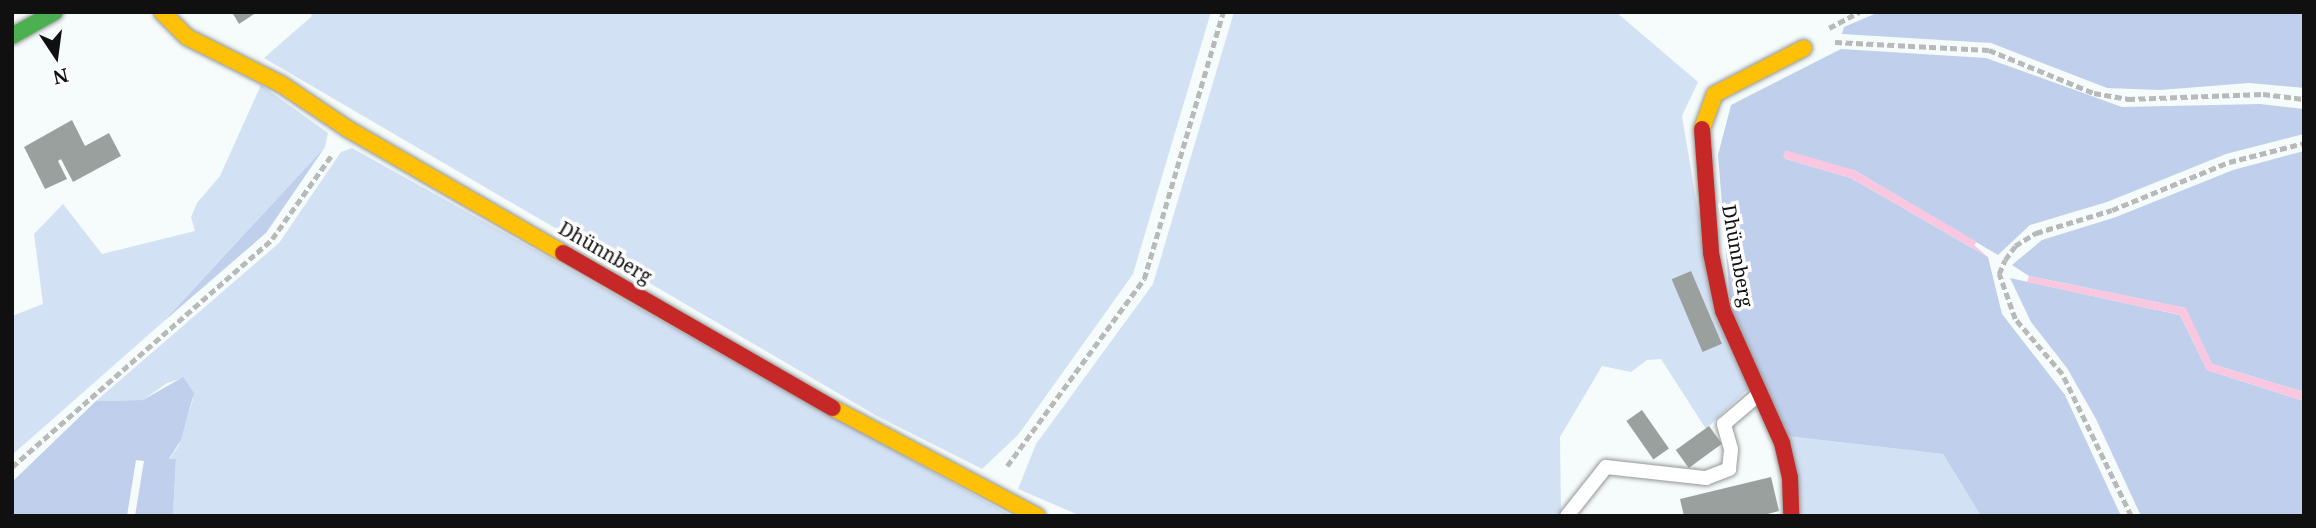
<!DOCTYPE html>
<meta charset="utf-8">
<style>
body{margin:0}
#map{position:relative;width:2316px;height:528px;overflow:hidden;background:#f5fcfb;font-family:"Noto Serif",serif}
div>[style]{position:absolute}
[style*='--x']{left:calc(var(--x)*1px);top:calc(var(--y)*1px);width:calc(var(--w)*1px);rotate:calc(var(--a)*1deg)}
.green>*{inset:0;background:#d3e1f4}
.forest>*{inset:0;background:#c0cfec}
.water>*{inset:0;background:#f9c8e0}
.building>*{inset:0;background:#9aa09e;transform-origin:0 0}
.path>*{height:4.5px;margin-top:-2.25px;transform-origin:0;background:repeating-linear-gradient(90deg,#b8b9b9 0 7px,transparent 0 10.5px)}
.roads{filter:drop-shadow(0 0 2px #939696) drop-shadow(0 0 2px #939696)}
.lane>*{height:14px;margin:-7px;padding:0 7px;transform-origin:7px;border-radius:7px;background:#fefffe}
.fast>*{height:16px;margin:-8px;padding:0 8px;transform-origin:8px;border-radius:8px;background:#4caf50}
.slow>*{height:16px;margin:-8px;padding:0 8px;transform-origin:8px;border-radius:8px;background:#ffc107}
.jam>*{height:16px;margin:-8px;padding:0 8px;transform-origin:8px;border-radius:8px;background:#c62828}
span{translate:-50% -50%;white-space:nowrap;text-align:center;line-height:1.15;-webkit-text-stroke:7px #fff;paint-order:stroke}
.street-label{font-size:19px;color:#101010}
.frame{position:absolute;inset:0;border:14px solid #101010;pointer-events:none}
.north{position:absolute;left:21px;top:21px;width:70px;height:70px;-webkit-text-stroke:5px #fff;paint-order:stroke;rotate:167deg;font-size:19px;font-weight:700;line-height:28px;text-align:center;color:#101010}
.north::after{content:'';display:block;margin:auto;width:24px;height:32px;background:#101010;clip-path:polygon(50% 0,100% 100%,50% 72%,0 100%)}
</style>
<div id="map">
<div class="green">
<div style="clip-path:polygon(310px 12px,1211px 12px,1133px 274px,1018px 435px,982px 469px,877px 416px,264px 58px,312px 16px)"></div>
<div style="clip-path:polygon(1234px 12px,1616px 12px,1698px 82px,1682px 116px,1697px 206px,1750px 387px,1706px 429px,1661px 359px,1647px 360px,1631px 372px,1602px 366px,1560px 437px,1561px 516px,1081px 516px,1018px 489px,1036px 444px,1153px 284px)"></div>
<div style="clip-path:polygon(261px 85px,328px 133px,325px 147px,163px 322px,12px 455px,12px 316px,43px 304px,34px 234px,63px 204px,102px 254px,195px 231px,191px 217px,197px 203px,220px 176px)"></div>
<div style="clip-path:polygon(352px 148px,1012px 516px,173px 516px,176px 460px,169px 460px,179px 445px,193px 399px,183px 378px,167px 383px,143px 400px,96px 401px,279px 243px,341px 152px)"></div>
<div style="clip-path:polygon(1786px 436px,1943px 454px,1981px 516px,1799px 516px)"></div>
</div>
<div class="forest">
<div style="clip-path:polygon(1879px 12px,2304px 12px,2304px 88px,2249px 83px,2160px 90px,2107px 88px,1991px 43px,1842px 34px,1844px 27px)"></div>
<div style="clip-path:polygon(1841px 49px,1986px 58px,2122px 107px,2260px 104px,2304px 109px,2304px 134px,2226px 154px,2107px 202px,2030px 225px,1998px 255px,1854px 170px,1783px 158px,1851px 178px,1988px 257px,2002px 314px,2065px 395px,2121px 516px,1981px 516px,1943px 454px,1786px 436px,1731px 314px,1718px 155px,1731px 105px)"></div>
<div style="clip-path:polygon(325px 147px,266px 233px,163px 322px)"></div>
<div style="clip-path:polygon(2304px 151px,2304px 392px,2212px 364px,2185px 308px,2029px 276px,2012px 265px,2042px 240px,2116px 217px,2233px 170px)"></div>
<div style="clip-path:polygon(2010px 278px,2180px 315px,2207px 370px,2304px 401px,2304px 516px,2141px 516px,2096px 419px,2067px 368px,2031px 322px)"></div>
<div style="clip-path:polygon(183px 377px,194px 393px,181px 440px,169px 459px,176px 459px,173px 516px,135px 516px,144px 461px,136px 460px,127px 516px,12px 516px,12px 482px,96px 401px,143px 400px)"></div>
</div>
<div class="water">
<div style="clip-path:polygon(1785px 150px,1854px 170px,1977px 242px,1974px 245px,1988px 257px,1851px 178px,1783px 158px)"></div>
<div style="clip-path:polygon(2029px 276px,2186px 308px,2212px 364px,2304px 392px,2304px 401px,2207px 370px,2180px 315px,2027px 282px)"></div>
</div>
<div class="building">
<div style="clip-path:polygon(232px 12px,257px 12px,239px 24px)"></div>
<div style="clip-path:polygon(72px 120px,85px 146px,109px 133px,121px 156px,73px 182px,61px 159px,58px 161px,67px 179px,45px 189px,24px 147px)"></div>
<div style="left:1691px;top:271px;width:79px;height:21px;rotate:67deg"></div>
<div style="left:1642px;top:410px;width:47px;height:19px;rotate:55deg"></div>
<div style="left:1709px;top:426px;width:22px;height:41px;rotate:54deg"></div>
<div style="clip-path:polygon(1771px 477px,1779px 511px,1760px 516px,1684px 516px,1680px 499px)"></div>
</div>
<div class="path">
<div style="--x:1829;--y:28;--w:34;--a:-28"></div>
<div style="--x:1835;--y:42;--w:154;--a:3"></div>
<div style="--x:1989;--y:50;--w:113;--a:22.3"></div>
<div style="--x:2094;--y:93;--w:35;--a:10"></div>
<div style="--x:2128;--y:99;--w:135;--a:-2.1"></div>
<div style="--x:2263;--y:94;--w:41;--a:7"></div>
<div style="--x:1007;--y:466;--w:232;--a:-53.8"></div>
<div style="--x:1144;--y:279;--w:278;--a:-73.5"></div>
<div style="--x:12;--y:467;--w:346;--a:-41.2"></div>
<div style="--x:272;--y:239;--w:102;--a:-54.6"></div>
<div style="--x:2131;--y:516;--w:158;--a:-115.9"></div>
<div style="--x:2062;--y:374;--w:72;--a:-130.5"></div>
<div style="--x:2015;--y:319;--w:48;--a:-109.6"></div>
<div style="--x:1999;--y:274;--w:15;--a:-67"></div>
<div style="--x:2005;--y:260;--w:17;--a:-54"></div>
<div style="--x:2015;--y:246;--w:25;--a:-32"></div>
<div style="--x:2036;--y:233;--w:79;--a:-16.8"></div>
<div style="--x:2112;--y:210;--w:126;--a:-22.3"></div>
<div style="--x:2229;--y:162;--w:77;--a:-14.2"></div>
</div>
<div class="roads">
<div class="lane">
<div style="--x:1567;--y:516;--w:63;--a:-51.5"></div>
<div style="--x:1606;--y:467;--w:101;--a:6.3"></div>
<div style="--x:1706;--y:478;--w:25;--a:-21"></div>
<div style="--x:1729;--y:469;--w:20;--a:-84"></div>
<div style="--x:1731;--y:449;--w:26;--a:-106"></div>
<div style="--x:1724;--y:424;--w:45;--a:-40.5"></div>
</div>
<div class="fast">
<div style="--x:12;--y:36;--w:49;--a:-29.2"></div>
</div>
<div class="slow">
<div style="--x:162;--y:12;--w:35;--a:45"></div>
<div style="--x:187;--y:37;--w:105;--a:26.6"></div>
<div style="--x:281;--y:84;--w:81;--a:33.9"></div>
<div style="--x:348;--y:129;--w:248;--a:30"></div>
<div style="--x:1702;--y:129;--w:37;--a:-70"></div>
<div style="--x:1715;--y:94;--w:100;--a:-27.3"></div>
<div style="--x:833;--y:408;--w:231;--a:27.9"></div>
</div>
<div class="jam">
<div style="--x:1702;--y:129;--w:124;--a:85.8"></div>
<div style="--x:1711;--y:253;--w:59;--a:78.3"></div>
<div style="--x:1723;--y:311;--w:145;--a:65.9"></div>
<div style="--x:1782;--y:443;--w:36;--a:77"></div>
<div style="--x:1790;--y:478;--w:38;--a:88"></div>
<div style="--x:563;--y:253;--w:311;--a:29.9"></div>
</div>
</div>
<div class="street-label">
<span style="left:605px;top:253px;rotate:30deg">Dhünnberg</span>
<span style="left:1737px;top:256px;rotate:80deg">Dhünnberg</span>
</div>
<div class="frame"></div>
<div class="north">N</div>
</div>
